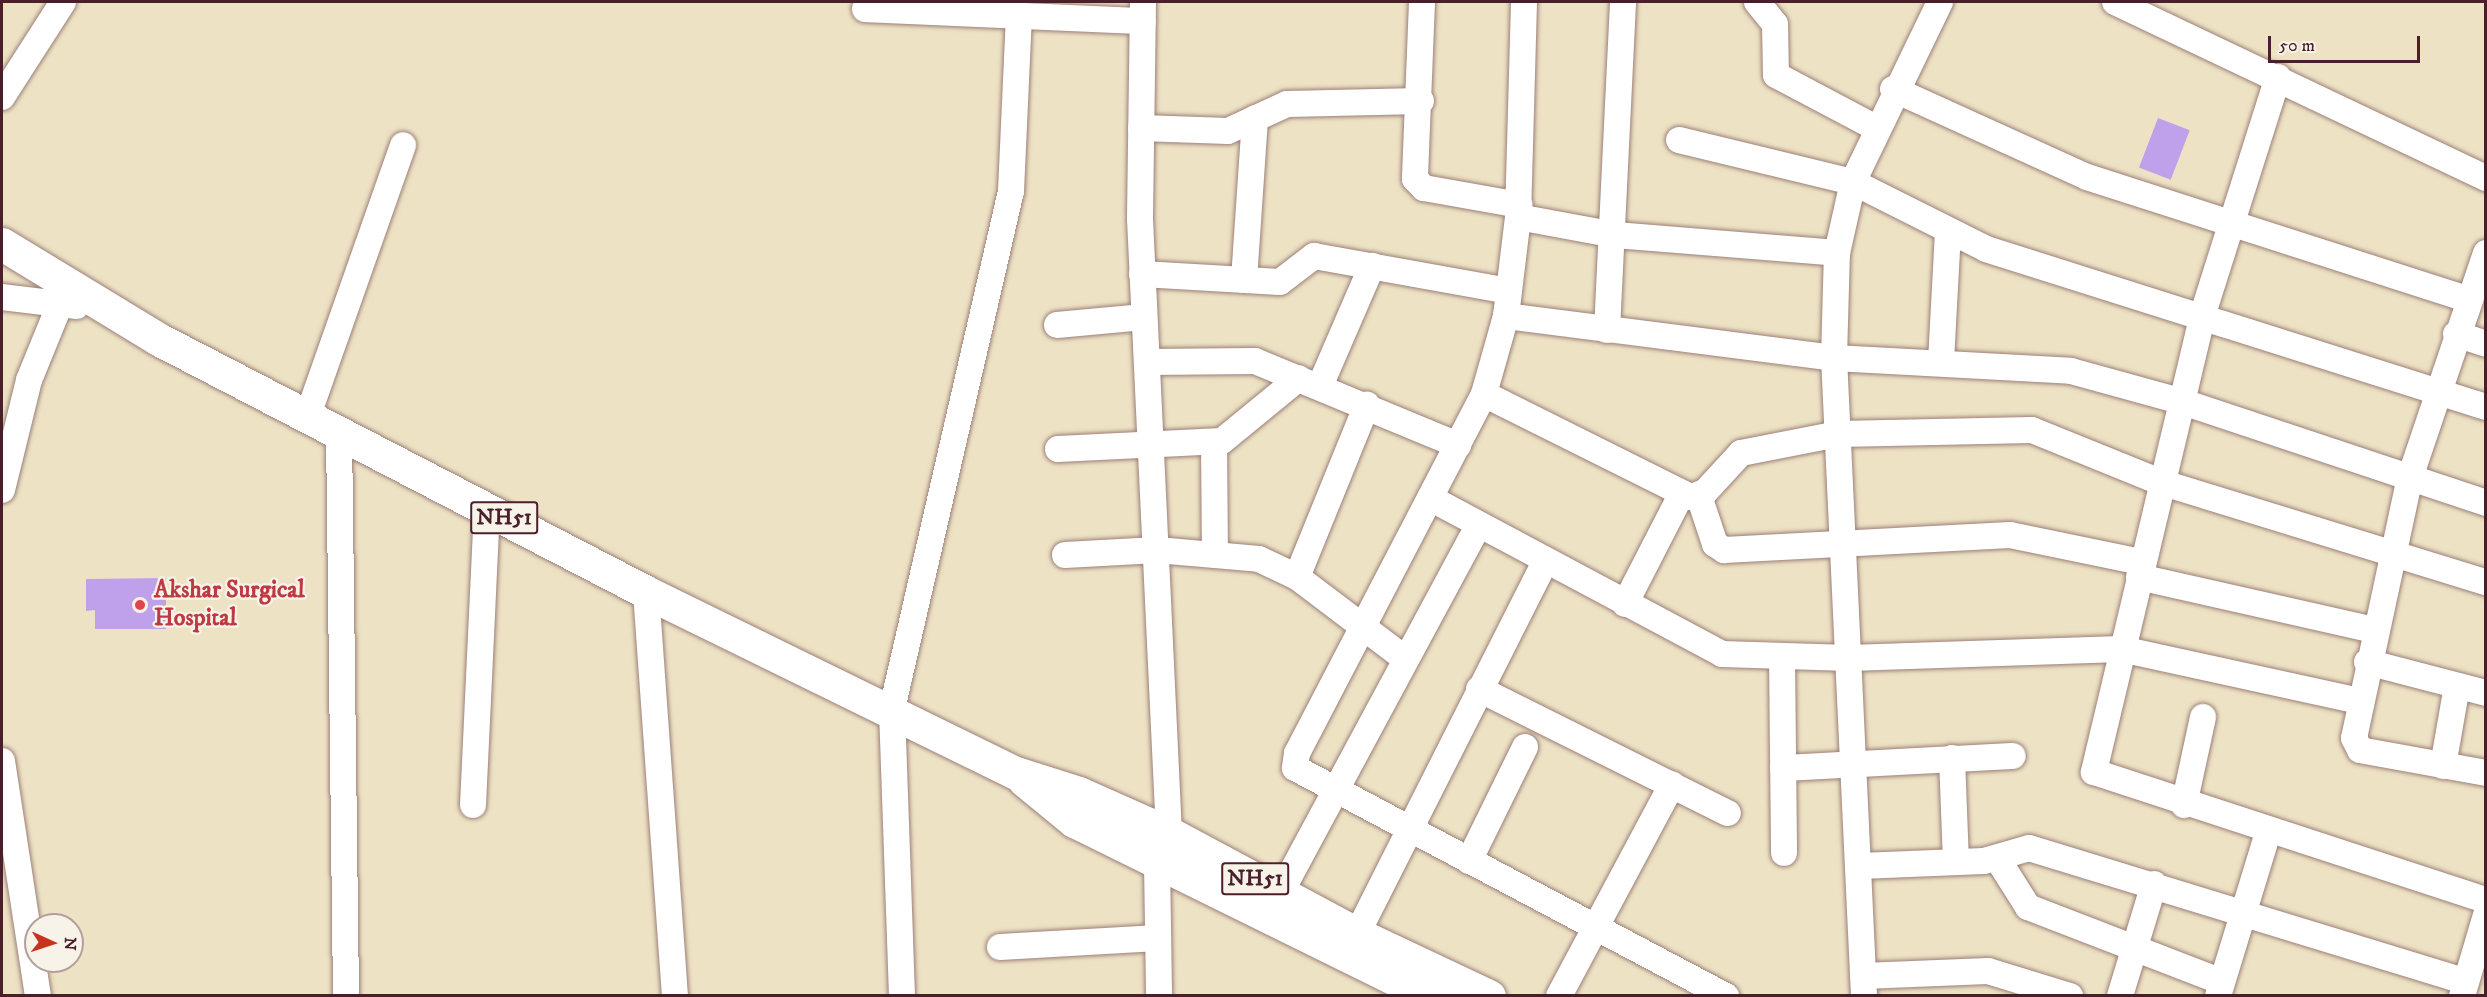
<!DOCTYPE html>
<style>
body{margin:0}
#map{position:relative;width:2487px;height:997px;overflow:hidden;background:#eee2c5;font-family:"IM FELL DW Pica",serif}
div>[style]{position:absolute}
[style*='--x']{left:calc(var(--x)*1px);top:calc(var(--y)*1px);width:calc(var(--w)*1px);rotate:calc(var(--a)*1deg)}
.building>*{inset:0;background:#bfa1eb;transform-origin:0 0}
.roads{filter:drop-shadow(0 0 2px #9c8078) drop-shadow(0 0 2px #9c8078)}
.minor>*{height:26px;margin:-13px;padding:0 13px;transform-origin:13px;border-radius:13px;background:#fff}
.highway>*{height:33px;margin:-16.5px;padding:0 16.5px;transform-origin:16.5px;border-radius:16.5px;background:#fff}
.dots>*{width:16px;height:16px;translate:-50% -50%;box-sizing:border-box;border:3px solid #f7f3e8;border-radius:50%}
span{translate:-50% -50%;white-space:nowrap;text-align:center;line-height:1.15;-webkit-text-stroke:4.5px #f7f3e8;paint-order:stroke}
.shield-label span{padding:2px 4px;background:#f7f3e8;border:2px solid;border-radius:4px;-webkit-text-stroke-width:0}
.shield-label{font-size:22px;color:#4a1f2b;font-weight:700}
.health-label{font-size:24px;color:#be3a42;font-weight:700}
.left{translate:0 -50%;text-align:left}
.frame{position:absolute;inset:0;border:3px solid #4a1f2b;pointer-events:none}
.north{position:absolute;left:24px;top:913px;width:60px;height:60px;box-sizing:border-box;background:#f7f3e8;border:2px solid #b29e9c;border-radius:50%;rotate:93deg;font-size:16px;font-weight:700;line-height:24px;text-align:center;color:#4a1f2b}
.north::after{content:'';display:block;margin:auto;width:21px;height:27px;background:#c8321e;clip-path:polygon(50% 0,100% 100%,50% 72%,0 100%)}
.scale{position:absolute;left:2268px;top:36px;width:152px;height:27px;box-sizing:border-box;border:3px solid #4a1f2b;border-top:0;padding-left:8px;font-size:18px;line-height:21px;white-space:nowrap;color:#4a1f2b;-webkit-text-stroke:4px #f7f3e8;paint-order:stroke}
</style>
<div id="map">
<div class="building">
<div style="left:2158px;top:118px;width:34px;height:53px;rotate:21deg"></div>
<div style="clip-path:polygon(166px 578px,166px 629px,95px 629px,95px 610px,86px 611px,86px 579px)"></div>
</div>
<div class="roads">
<div class="minor">
<div style="--x:1143;--y:2;--w:217;--a:90.8"></div>
<div style="--x:1140;--y:219;--w:615;--a:87.3"></div>
<div style="--x:1422;--y:2;--w:177;--a:92.3"></div>
<div style="--x:1415;--y:179;--w:13;--a:45"></div>
<div style="--x:1424;--y:188;--w:97;--a:10.1"></div>
<div style="--x:1524;--y:2;--w:215;--a:91.6"></div>
<div style="--x:1518;--y:217;--w:100;--a:96.9"></div>
<div style="--x:1506;--y:316;--w:81;--a:105.8"></div>
<div style="--x:1484;--y:394;--w:405;--a:117.5"></div>
<div style="--x:1297;--y:753;--w:15;--a:98"></div>
<div style="--x:1295;--y:768;--w:488;--a:27.9"></div>
<div style="--x:1757;--y:2;--w:28;--a:51"></div>
<div style="--x:1775;--y:24;--w:51;--a:88.9"></div>
<div style="--x:1776;--y:75;--w:113;--a:27.9"></div>
<div style="--x:2115;--y:2;--w:411;--a:25.4"></div>
<div style="--x:865;--y:9;--w:278;--a:2.5"></div>
<div style="--x:2278;--y:77;--w:249;--a:107.6"></div>
<div style="--x:2203;--y:314;--w:471;--a:103.4"></div>
<div style="--x:2094;--y:772;--w:412;--a:18.1"></div>
<div style="--x:1893;--y:89;--w:213;--a:24.4"></div>
<div style="--x:2087;--y:177;--w:401;--a:17.8"></div>
<div style="--x:2;--y:97;--w:113;--a:-57.3"></div>
<div style="--x:1141;--y:128;--w:87;--a:2"></div>
<div style="--x:1228;--y:131;--w:65;--a:-24.6"></div>
<div style="--x:1287;--y:104;--w:134;--a:-1.3"></div>
<div style="--x:1679;--y:140;--w:179;--a:13.6"></div>
<div style="--x:1853;--y:182;--w:149;--a:26.7"></div>
<div style="--x:1986;--y:249;--w:524;--a:17.54"></div>
<div style="--x:1518;--y:217;--w:99;--a:10.5"></div>
<div style="--x:1615;--y:235;--w:223;--a:4.6"></div>
<div style="--x:2486;--y:253;--w:237;--a:108.7"></div>
<div style="--x:2410;--y:477;--w:267;--a:102.1"></div>
<div style="--x:2354;--y:738;--w:13;--a:63"></div>
<div style="--x:2360;--y:750;--w:128;--a:10.3"></div>
<div style="--x:1142;--y:274;--w:138;--a:3.3"></div>
<div style="--x:1280;--y:282;--w:43;--a:-37.4"></div>
<div style="--x:1314;--y:256;--w:198;--a:10.2"></div>
<div style="--x:1244;--y:280;--w:162;--a:-86.1"></div>
<div style="--x:2;--y:297;--w:75;--a:6.9"></div>
<div style="--x:1506;--y:316;--w:331;--a:7.3"></div>
<div style="--x:1834;--y:358;--w:237;--a:3.1"></div>
<div style="--x:2071;--y:371;--w:113;--a:15.4"></div>
<div style="--x:2180;--y:401;--w:323;--a:18.4"></div>
<div style="--x:1057;--y:325;--w:87;--a:-5.3"></div>
<div style="--x:1607;--y:330;--w:328;--a:-87.2"></div>
<div style="--x:2456;--y:334;--w:32;--a:18"></div>
<div style="--x:1941;--y:361;--w:128;--a:-86.9"></div>
<div style="--x:1148;--y:362;--w:107;--a:-0.5"></div>
<div style="--x:1255;--y:361;--w:220;--a:22.5"></div>
<div style="--x:1320;--y:386;--w:131;--a:-66.6"></div>
<div style="--x:1484;--y:394;--w:231;--a:26.5"></div>
<div style="--x:1691;--y:497;--w:15;--a:-20"></div>
<div style="--x:1705;--y:492;--w:53;--a:-47.3"></div>
<div style="--x:1741;--y:453;--w:99;--a:-11.1"></div>
<div style="--x:1838;--y:434;--w:194;--a:-1.2"></div>
<div style="--x:2032;--y:430;--w:138;--a:22.1"></div>
<div style="--x:2160;--y:482;--w:341;--a:17.1"></div>
<div style="--x:308;--y:415;--w:286;--a:-70.6"></div>
<div style="--x:339;--y:431;--w:565;--a:89.29"></div>
<div style="--x:1214;--y:442;--w:113;--a:89.5"></div>
<div style="--x:1058;--y:449;--w:164;--a:-2.8"></div>
<div style="--x:1222;--y:441;--w:99;--a:-39.3"></div>
<div style="--x:2;--y:490;--w:113;--a:-76.2"></div>
<div style="--x:29;--y:380;--w:82;--a:-67.8"></div>
<div style="--x:1699;--y:496;--w:51;--a:71.6"></div>
<div style="--x:1715;--y:544;--w:11;--a:34"></div>
<div style="--x:1724;--y:550;--w:286;--a:-3"></div>
<div style="--x:2010;--y:535;--w:135;--a:11.6"></div>
<div style="--x:1430;--y:498;--w:331;--a:28.1"></div>
<div style="--x:1722;--y:654;--w:127;--a:1.8"></div>
<div style="--x:1849;--y:658;--w:272;--a:-1.9"></div>
<div style="--x:2121;--y:649;--w:244;--a:12.3"></div>
<div style="--x:1065;--y:555;--w:92;--a:-3.1"></div>
<div style="--x:1157;--y:550;--w:102;--a:5"></div>
<div style="--x:1259;--y:559;--w:42;--a:25.3"></div>
<div style="--x:1297;--y:577;--w:134;--a:37.1"></div>
<div style="--x:1297;--y:577;--w:186;--a:-67.9"></div>
<div style="--x:2139;--y:577;--w:241;--a:12.7"></div>
<div style="--x:646;--y:592;--w:405;--a:85.9"></div>
<div style="--x:1625;--y:604;--w:123;--a:-62.8"></div>
<div style="--x:1782;--y:657;--w:196;--a:89.4"></div>
<div style="--x:2367;--y:662;--w:123;--a:14.6"></div>
<div style="--x:1479;--y:689;--w:278;--a:26.5"></div>
<div style="--x:1952;--y:758;--w:104;--a:87.8"></div>
<div style="--x:2;--y:761;--w:238;--a:81.3"></div>
<div style="--x:2443;--y:766;--w:81;--a:-80.1"></div>
<div style="--x:1783;--y:768;--w:230;--a:-3"></div>
<div style="--x:473;--y:805;--w:296;--a:-87.3"></div>
<div style="--x:2184;--y:805;--w:90;--a:-77.8"></div>
<div style="--x:1997;--y:858;--w:58;--a:57.7"></div>
<div style="--x:2028;--y:907;--w:208;--a:21.1"></div>
<div style="--x:1469;--y:861;--w:127;--a:-63.8"></div>
<div style="--x:1157;--y:864;--w:132;--a:89.1"></div>
<div style="--x:1860;--y:866;--w:124;--a:-2.3"></div>
<div style="--x:1984;--y:861;--w:47;--a:-16.1"></div>
<div style="--x:2029;--y:848;--w:457;--a:17"></div>
<div style="--x:1281;--y:892;--w:416;--a:-61.7"></div>
<div style="--x:1357;--y:934;--w:417;--a:-63.2"></div>
<div style="--x:1000;--y:947;--w:158;--a:-3.3"></div>
<div style="--x:1863;--y:976;--w:125;--a:-2.3"></div>
<div style="--x:1988;--y:971;--w:86;--a:17"></div>
<div style="--x:902;--y:996;--w:287;--a:-92"></div>
<div style="--x:892;--y:709;--w:531;--a:-77.06"></div>
<div style="--x:1011;--y:191;--w:176;--a:-87.4"></div>
<div style="--x:1559;--y:996;--w:240;--a:-61.9"></div>
<div style="--x:1864;--y:996;--w:639;--a:-92.69"></div>
<div style="--x:1834;--y:358;--w:105;--a:-88.4"></div>
<div style="--x:1837;--y:253;--w:73;--a:-77.3"></div>
<div style="--x:1853;--y:182;--w:200;--a:-64.2"></div>
<div style="--x:2120;--y:996;--w:117;--a:-73.1"></div>
<div style="--x:2218;--y:996;--w:171;--a:-73"></div>
<div style="--x:2462;--y:996;--w:84;--a:-73.5"></div>
</div>
<div class="highway">
<div style="--x:2;--y:244;--w:183;--a:31.3"></div>
<div style="--x:158;--y:339;--w:550;--a:27.4"></div>
<div style="--x:646;--y:592;--w:412;--a:26.1"></div>
<div style="--x:1016;--y:773;--w:66;--a:17.6"></div>
<div style="--x:1079;--y:793;--w:98;--a:24"></div>
<div style="--x:1169;--y:833;--w:213;--a:28.2"></div>
<div style="--x:1357;--y:934;--w:146;--a:25.2"></div>
<div style="--x:1024;--y:780;--w:65;--a:39.4"></div>
<div style="--x:1074;--y:821;--w:396;--a:26.2"></div>
</div>
</div>
<div class="dots">
<div style="left:140px;top:605px;background:#e0444e"></div>
</div>
<div class="shield-label">
<span style="left:504px;top:518px">NH51</span>
<span style="left:1255px;top:879px">NH51</span>
</div>
<div class="health-label">
<span class="left" style="left:154px;top:605px">Akshar Surgical<br>Hospital</span>
</div>
<div class="frame"></div>
<div class="north">N</div>
<div class="scale">50 m</div>
</div>
